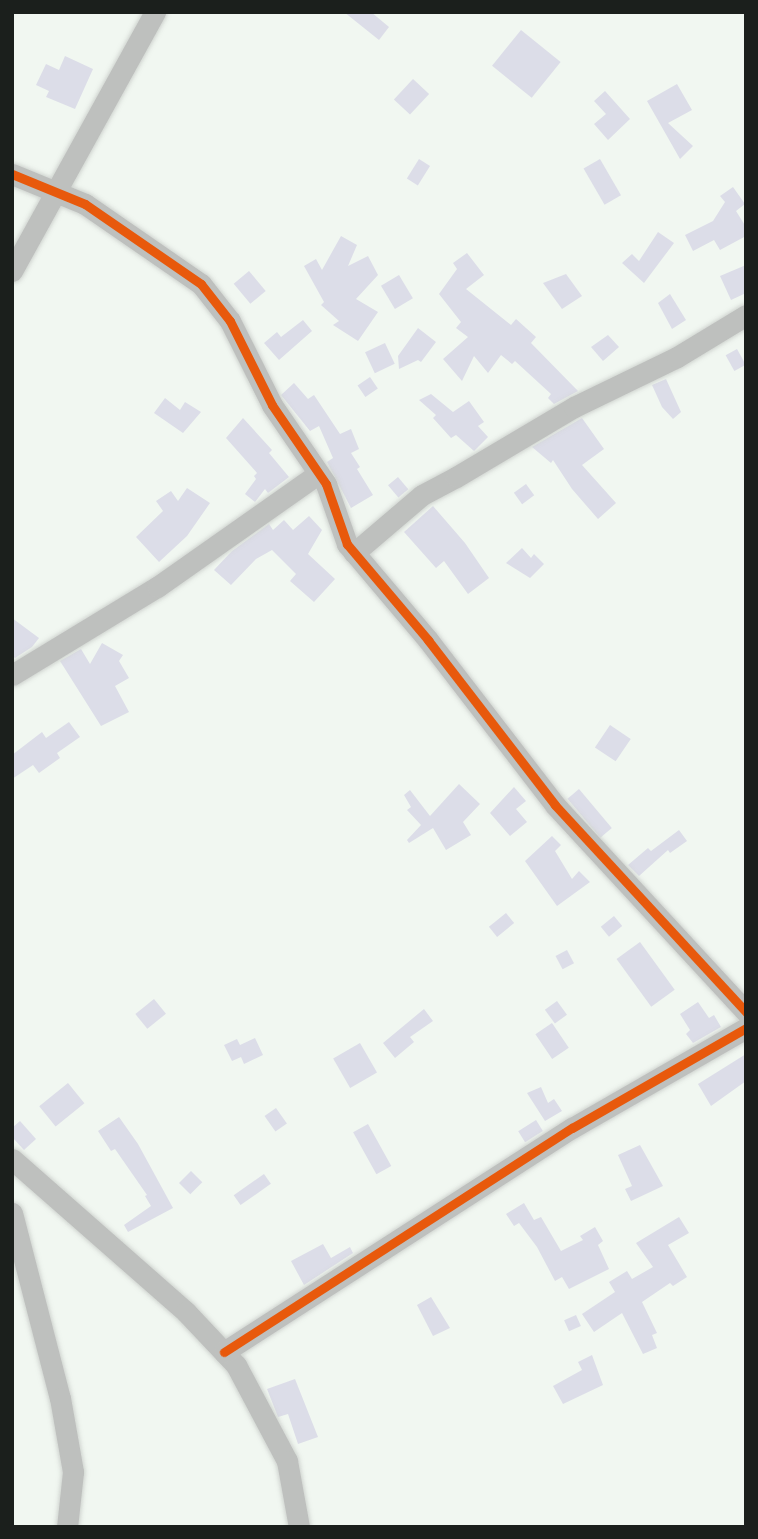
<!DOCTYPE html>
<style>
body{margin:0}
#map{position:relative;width:758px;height:1539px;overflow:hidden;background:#f1f7f1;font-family:"Exo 2",sans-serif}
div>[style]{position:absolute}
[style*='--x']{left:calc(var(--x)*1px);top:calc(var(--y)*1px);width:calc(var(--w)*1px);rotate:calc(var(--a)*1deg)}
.building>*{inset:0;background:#dcdde8;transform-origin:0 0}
.roads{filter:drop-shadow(0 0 2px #d0d4d0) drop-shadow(0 0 2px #d0d4d0)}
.minor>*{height:21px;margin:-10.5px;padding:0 10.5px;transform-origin:10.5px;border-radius:10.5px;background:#bec0be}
.cycleway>*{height:9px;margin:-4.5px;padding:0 4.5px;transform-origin:4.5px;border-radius:4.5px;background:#e8590c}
span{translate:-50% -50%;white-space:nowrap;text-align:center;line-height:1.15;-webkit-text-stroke:6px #eff9ef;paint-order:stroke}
.frame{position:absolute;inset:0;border:14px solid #1b1f1c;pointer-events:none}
</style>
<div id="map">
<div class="building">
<div style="clip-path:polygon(344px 12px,371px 12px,389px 27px,379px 40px)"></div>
<div style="left:521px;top:30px;width:51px;height:46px;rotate:39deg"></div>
<div style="clip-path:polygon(65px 56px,93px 69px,75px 109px,46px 97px,49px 91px,36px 85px,46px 64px,59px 70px)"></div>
<div style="left:413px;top:79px;width:22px;height:28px;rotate:43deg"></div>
<div style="clip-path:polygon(677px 84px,692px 110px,668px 123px,693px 146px,680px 159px,647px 101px)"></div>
<div style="clip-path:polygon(605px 91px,630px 119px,608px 140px,594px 124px,606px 114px,594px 101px)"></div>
<div style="left:419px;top:159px;width:13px;height:23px;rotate:32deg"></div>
<div style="left:600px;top:159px;width:42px;height:19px;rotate:60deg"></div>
<div style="clip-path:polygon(733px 187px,745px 204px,736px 211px,746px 227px,746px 236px,720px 250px,714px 240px,693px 251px,685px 235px,713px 221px,725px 202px,720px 196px)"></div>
<div style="clip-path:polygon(658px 232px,674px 243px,644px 283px,622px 263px,632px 254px,639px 261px)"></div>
<div style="clip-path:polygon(341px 236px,357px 245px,348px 266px,368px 256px,378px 275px,356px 299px,378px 312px,358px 341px,333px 325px,339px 321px,321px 305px,324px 302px,304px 266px,316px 259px,322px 270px)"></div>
<div style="clip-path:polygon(467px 253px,484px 275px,466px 289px,511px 325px,516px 319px,536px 337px,531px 343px,578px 391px,554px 404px,548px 398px,551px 394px,515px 361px,512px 364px,501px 355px,488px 373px,474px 356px,462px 381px,443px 359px,468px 337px,456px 328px,461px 322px,439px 294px,457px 269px,453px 263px)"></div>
<div style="clip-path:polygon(746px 265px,746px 293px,731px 300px,720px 276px)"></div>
<div style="left:249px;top:271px;width:26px;height:20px;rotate:50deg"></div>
<div style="clip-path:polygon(566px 274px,582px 296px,562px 309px,543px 283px)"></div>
<div style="left:399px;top:275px;width:27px;height:21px;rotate:59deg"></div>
<div style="clip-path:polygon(670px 294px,686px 320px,672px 329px,658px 303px)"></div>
<div style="clip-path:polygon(303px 320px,312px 331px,279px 360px,264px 343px,277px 332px,281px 337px)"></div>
<div style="clip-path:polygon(418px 328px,436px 342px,421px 362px,418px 360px,399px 369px,398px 356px)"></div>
<div style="clip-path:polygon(608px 335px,619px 347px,603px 361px,591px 347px)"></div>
<div style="left:385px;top:343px;width:23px;height:22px;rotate:65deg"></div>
<div style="left:737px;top:349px;width:18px;height:13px;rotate:61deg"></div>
<div style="left:370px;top:377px;width:14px;height:15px;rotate:56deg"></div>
<div style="clip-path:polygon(666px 379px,681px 412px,673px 419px,662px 407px,652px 385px)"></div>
<div style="clip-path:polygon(294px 383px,308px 399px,314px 395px,340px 434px,351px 429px,359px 449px,351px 453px,360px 467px,357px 469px,373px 495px,351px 508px,327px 462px,333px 458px,319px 426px,310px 431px,281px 395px)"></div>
<div style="clip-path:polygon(431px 394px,453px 412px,469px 401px,484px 422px,478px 426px,488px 437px,474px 451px,456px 435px,451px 438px,433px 418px,436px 415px,419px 400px)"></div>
<div style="clip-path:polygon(165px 398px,180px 410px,185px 402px,201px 412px,183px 433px,154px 413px)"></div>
<div style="clip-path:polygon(243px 418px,272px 450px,269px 453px,289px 477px,268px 493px,265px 489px,255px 502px,245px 494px,256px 479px,254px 476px,257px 473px,226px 438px)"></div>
<div style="clip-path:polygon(582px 418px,604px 449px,582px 465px,616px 503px,598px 519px,572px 489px,553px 460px,551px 463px,532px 447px)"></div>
<div style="left:398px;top:477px;width:16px;height:13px;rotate:50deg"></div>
<div style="left:526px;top:484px;width:14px;height:15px;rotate:54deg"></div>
<div style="clip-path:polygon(187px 488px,210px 503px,187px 536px,159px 562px,136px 537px,163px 511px,156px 501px,171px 491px,178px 501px)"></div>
<div style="clip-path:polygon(433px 506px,465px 543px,489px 578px,468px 594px,444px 561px,436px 568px,404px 532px)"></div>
<div style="clip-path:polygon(309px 516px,322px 530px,308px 554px,335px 579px,314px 602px,290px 581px,296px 574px,272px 550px,256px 559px,231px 585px,214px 570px,232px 551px,269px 524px,273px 530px,284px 520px,293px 530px)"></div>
<div style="clip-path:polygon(522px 548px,531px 558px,534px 554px,544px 564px,530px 578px,506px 563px)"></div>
<div style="clip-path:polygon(12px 618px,39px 638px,32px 647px,15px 658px,12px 656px)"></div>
<div style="clip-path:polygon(102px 643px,123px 655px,119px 661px,129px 678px,115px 686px,129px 712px,101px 726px,60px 661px,81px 649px,90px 664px)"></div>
<div style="clip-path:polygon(69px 722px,80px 737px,57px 753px,60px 758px,39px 773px,33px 765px,12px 779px,12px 755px,42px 732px,46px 738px)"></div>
<div style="left:610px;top:725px;width:25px;height:27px;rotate:34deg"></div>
<div style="clip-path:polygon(459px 784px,480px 804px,463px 822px,471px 835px,446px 850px,433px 828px,409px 843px,407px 840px,421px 825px,407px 810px,411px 807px,404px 795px,410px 790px,430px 816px)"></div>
<div style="clip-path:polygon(514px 787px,526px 801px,516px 809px,527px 822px,510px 836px,490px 813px)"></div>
<div style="left:579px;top:789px;width:51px;height:15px;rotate:50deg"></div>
<div style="clip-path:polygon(679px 830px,687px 841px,670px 853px,668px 850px,639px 876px,628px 865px,648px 848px,651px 851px)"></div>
<div style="clip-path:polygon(552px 836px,561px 845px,555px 851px,572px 879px,579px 871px,590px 882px,557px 906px,525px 861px)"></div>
<div style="left:506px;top:913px;width:13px;height:22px;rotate:51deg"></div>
<div style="left:614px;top:916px;width:13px;height:17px;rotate:51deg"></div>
<div style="left:640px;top:942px;width:59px;height:29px;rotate:54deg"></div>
<div style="left:567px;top:950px;width:15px;height:13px;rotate:62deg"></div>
<div style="left:154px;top:999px;width:19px;height:24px;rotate:51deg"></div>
<div style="left:557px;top:1001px;width:17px;height:15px;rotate:54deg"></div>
<div style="clip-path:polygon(698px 1002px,709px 1018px,714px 1015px,721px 1027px,693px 1043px,686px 1034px,690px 1030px,680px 1014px)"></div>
<div style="clip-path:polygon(424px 1009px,433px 1021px,410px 1037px,414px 1042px,395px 1058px,383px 1043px)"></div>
<div style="left:552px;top:1023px;width:30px;height:20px;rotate:56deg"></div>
<div style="clip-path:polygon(255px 1038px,263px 1055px,244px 1064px,241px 1057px,232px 1061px,224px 1045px,237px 1039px,240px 1045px)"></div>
<div style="left:360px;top:1043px;width:34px;height:31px;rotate:60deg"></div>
<div style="clip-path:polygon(746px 1054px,746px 1081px,711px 1106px,698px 1084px)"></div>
<div style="left:68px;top:1083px;width:26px;height:37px;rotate:51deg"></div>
<div style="clip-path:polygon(541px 1087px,548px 1103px,554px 1099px,562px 1111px,545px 1121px,527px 1093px)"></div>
<div style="left:276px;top:1108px;width:19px;height:14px;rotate:55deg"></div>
<div style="clip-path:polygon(119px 1117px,138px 1144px,173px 1208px,128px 1232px,124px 1225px,151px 1206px,145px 1196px,147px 1195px,115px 1149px,111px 1151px,98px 1131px)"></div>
<div style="left:536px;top:1120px;width:13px;height:21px;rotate:58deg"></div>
<div style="clip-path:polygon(20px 1121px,36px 1139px,24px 1150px,12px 1137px,12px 1128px)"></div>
<div style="left:368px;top:1124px;width:48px;height:17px;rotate:61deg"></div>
<div style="clip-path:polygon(640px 1145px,663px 1186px,631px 1201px,625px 1189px,632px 1186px,618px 1155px)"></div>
<div style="left:191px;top:1171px;width:16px;height:17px;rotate:45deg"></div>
<div style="left:264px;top:1174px;width:12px;height:37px;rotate:55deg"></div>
<div style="clip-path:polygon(524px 1203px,534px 1220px,541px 1217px,561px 1251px,583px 1240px,580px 1236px,595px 1227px,603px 1241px,598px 1245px,609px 1269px,569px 1289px,562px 1277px,555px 1281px,537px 1247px,519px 1223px,514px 1226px,506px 1214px)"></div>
<div style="clip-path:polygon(679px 1217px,689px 1233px,668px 1245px,687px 1277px,673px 1286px,670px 1283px,642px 1302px,657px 1333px,652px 1335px,657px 1348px,643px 1354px,622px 1313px,594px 1332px,582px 1314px,615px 1292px,609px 1282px,627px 1271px,632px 1279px,653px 1267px,636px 1243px)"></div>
<div style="clip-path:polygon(323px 1244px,331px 1258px,350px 1247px,353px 1253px,304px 1285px,291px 1261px)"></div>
<div style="clip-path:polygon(431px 1297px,450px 1328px,433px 1336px,417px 1305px)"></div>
<div style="left:576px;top:1315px;width:12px;height:13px;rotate:66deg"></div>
<div style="clip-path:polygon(592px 1355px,603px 1385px,563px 1404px,553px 1386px,582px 1370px,578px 1362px)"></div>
<div style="clip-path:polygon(295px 1379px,318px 1437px,298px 1444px,288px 1414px,278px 1417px,267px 1389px)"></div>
</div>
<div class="roads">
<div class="minor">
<div style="--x:12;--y:174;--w:79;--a:22.3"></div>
<div style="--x:85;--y:204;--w:141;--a:34.6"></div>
<div style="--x:201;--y:284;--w:47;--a:51.9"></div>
<div style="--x:230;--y:321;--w:94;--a:63.4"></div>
<div style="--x:272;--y:405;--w:96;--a:55.6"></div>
<div style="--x:326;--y:484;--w:64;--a:70.7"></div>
<div style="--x:347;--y:544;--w:126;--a:49.8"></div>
<div style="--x:428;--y:640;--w:208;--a:52.4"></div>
<div style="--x:555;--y:805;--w:282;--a:47.3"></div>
<div style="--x:12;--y:271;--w:296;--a:-61.1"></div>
<div style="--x:354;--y:553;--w:89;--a:-40.5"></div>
<div style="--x:422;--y:495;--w:38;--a:-28"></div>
<div style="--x:456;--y:477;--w:137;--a:-30.7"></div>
<div style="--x:574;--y:407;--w:114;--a:-25.9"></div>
<div style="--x:677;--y:357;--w:81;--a:-31.3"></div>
<div style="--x:12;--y:675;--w:170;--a:-31.3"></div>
<div style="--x:157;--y:587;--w:197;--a:-35.1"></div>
<div style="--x:12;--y:1159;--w:232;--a:41.3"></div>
<div style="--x:186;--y:1312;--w:73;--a:46.7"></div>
<div style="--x:236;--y:1365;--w:109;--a:62"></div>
<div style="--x:287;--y:1461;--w:67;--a:79.7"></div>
<div style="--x:12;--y:1213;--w:191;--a:75.5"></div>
<div style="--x:60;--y:1398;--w:75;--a:80"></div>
<div style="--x:73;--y:1472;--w:55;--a:96.2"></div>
<div style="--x:224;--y:1352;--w:414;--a:-32.8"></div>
<div style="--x:572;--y:1128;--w:201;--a:-29.9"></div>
</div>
</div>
<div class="cycleway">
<div style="--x:12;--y:174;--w:79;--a:22.3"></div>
<div style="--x:85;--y:204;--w:141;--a:34.6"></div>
<div style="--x:201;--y:284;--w:47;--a:51.9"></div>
<div style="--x:230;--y:321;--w:94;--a:63.4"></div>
<div style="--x:272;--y:405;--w:96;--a:55.6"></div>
<div style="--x:326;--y:484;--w:64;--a:70.7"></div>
<div style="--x:347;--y:544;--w:126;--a:49.8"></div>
<div style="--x:428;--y:640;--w:208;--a:52.4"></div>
<div style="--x:555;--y:805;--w:282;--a:47.3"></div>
<div style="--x:224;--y:1352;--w:414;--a:-32.8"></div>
<div style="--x:572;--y:1128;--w:201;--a:-29.9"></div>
</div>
<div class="frame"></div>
</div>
